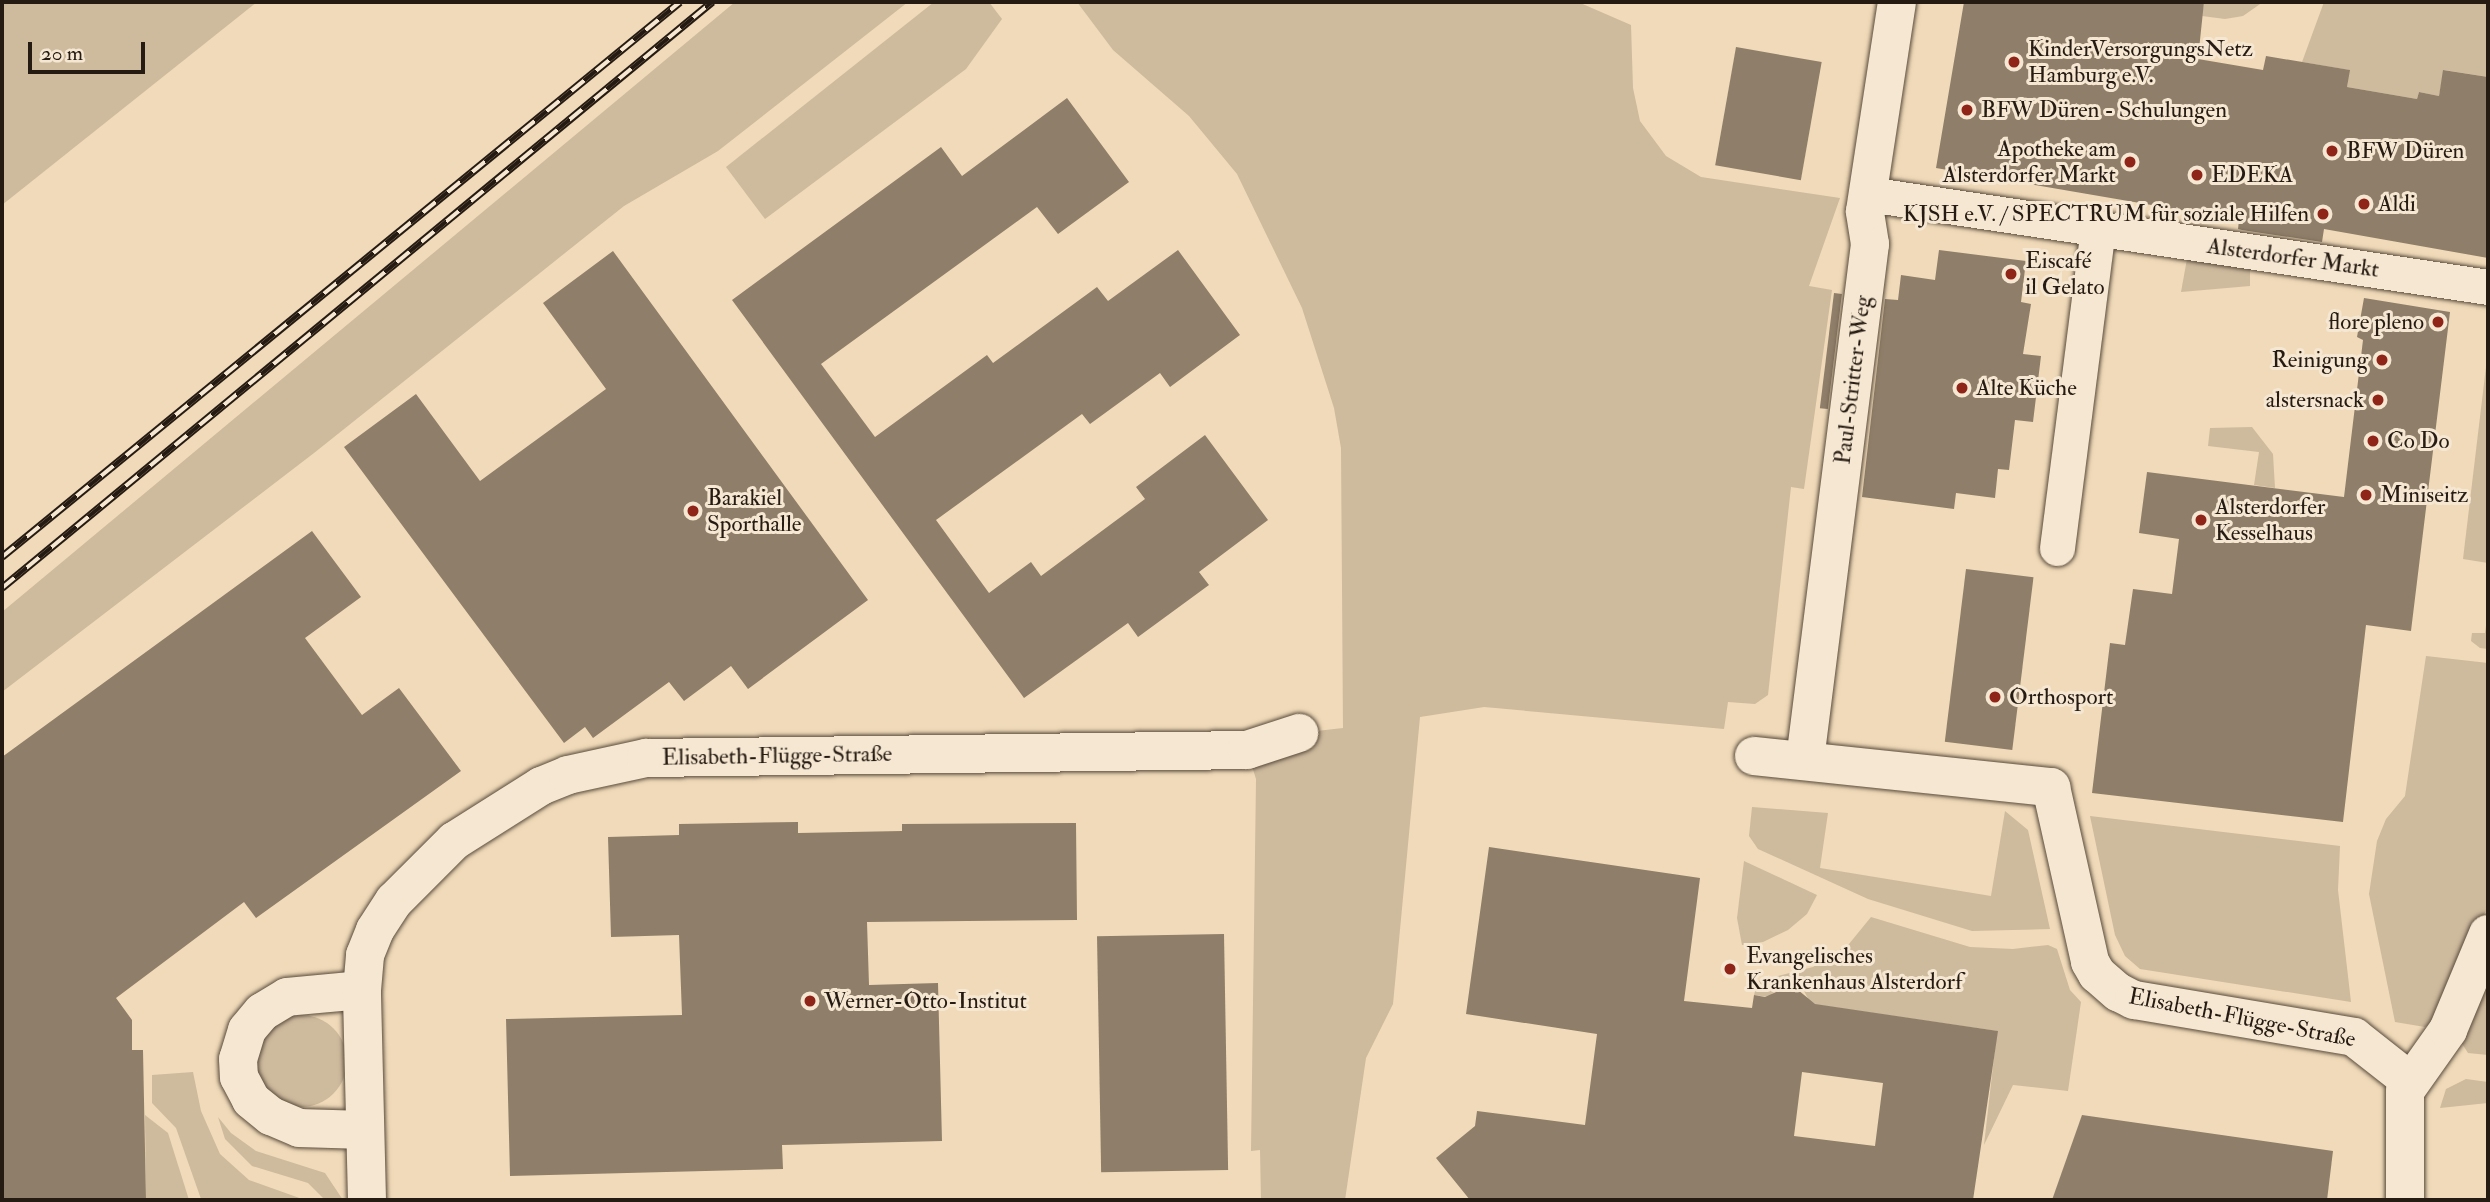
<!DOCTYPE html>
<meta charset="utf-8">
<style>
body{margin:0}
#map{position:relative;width:2490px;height:1202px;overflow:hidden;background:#f0dab9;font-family:"IM FELL Double Pica",serif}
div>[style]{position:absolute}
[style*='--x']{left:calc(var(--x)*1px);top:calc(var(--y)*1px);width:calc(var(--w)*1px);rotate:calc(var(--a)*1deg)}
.green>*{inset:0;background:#ceba9d}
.round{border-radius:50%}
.building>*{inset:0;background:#8f7e69;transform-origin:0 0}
.roads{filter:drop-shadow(0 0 2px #584b3c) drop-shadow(0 0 2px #584b3c)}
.pedestrian>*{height:35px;margin:-17.5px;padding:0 17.5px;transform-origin:17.5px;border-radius:17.5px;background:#f5e7d2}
.minor>*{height:38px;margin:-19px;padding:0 19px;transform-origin:19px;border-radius:19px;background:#f5e7d2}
.rail>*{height:8px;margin-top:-4px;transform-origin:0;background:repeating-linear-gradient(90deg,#f5e7d2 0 16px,#261b12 0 32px);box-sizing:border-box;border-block:2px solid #261b12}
.dots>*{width:19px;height:19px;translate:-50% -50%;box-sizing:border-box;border:4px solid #f5e7d2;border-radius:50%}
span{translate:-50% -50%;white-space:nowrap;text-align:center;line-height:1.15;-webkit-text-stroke:6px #f5e7d2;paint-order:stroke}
.poi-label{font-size:23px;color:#261b12}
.left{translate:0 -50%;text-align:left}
.right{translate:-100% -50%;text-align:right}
.street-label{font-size:23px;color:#261b12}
.frame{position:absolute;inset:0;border:4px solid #261b12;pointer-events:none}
.scale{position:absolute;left:28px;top:42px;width:117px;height:32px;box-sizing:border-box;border:4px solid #261b12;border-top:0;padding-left:9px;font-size:21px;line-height:24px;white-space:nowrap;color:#261b12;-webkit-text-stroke:5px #f5e7d2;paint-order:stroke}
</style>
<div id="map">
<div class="green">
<div style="clip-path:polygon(2px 2px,257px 2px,2px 205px)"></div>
<div style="clip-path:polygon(735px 2px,908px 2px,718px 151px,624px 206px,314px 453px,2px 692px,2px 612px)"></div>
<div style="clip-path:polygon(934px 2px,989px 2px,1002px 19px,966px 69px,765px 219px,726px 167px)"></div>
<div style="clip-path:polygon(1077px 2px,1578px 2px,1631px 25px,1633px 88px,1640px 121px,1666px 156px,1701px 177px,1840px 198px,1809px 286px,1832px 290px,1804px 489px,1791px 487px,1768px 695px,1755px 704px,1728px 702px,1724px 729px,1484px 707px,1420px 717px,1393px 1004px,1366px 1058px,1345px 1200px,1261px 1200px,1260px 1150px,1251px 1151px,1256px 779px,1247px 750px,1299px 733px,1343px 728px,1341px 448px,1334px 408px,1302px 308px,1237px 174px,1189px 116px,1113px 50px)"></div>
<div style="clip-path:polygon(2204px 2px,2263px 2px,2243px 16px,2225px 19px,2202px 16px)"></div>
<div style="clip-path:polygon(2324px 2px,2488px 2px,2488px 77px,2444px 70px,2439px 96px,2419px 92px,2417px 99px,2347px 87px,2349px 70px,2302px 62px)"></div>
<div style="clip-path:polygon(2187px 259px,2250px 268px,2250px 286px,2181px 292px)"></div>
<div style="clip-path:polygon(2488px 350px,2488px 563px,2463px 559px)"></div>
<div style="clip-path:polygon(2252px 427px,2273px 454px,2275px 488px,2254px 485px,2259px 452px,2208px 446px,2210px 428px)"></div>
<div style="clip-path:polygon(2488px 611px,2488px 649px,2480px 648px,2471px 641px,2472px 633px,2485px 633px)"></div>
<div style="clip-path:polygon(2426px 656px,2488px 663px,2488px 908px,2472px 932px,2437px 1019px,2425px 1027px,2395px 1022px,2369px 894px,2377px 841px,2386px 819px,2405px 796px)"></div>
<div style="clip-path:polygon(1752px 807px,1828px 813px,1820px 868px,1991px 896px,2005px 811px,2028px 830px,2050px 929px,1972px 931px,1868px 899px,1758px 849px,1749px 836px)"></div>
<div style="clip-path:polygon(2090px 816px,2340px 846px,2338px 890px,2351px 1002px,2140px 969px,2125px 956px,2115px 935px)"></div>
<div style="clip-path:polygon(1744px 861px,1817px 895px,1807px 914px,1788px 930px,1763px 942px,1742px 945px,1737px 918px)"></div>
<div style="clip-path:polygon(1871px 917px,1970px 947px,2013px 949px,2048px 945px,2057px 949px,2070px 990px,2081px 1002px,2068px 1091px,2013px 1085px,1984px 1145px,1997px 1031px,1811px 1004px,1804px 991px,1792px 985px,1779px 987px,1769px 997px,1754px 995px,1758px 981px,1813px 967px,1849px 944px)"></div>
<div style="clip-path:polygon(2488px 972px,2488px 1055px,2468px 1053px,2461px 1042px)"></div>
<div class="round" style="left:255px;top:1015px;width:92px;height:92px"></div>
<div style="clip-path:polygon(193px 1072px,201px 1111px,220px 1154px,249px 1180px,305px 1200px,201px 1199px,176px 1128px,152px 1103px,152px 1075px)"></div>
<div style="clip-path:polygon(2466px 1079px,2488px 1082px,2488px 1103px,2440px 1108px,2446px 1089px)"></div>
<div style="clip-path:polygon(145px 1115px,168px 1133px,189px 1200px,146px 1200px)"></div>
<div style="clip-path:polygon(218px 1117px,231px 1133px,256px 1151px,325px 1173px,343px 1200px,325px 1200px,308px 1183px,252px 1166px,225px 1139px)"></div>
</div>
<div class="building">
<div style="clip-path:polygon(1964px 2px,2204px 2px,2198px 59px,2263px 70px,2266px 56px,2350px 70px,2347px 87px,2417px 99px,2419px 92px,2439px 96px,2443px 70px,2488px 77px,2488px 258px,2324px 229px,2322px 242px,2242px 230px,2238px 229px,2239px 220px,1936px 168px)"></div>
<div style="left:1736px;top:47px;width:87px;height:120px;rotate:10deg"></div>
<div style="clip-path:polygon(1067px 98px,1129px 182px,1058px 234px,1037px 207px,821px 364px,875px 437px,987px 355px,993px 363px,1097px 287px,1108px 301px,1178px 250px,1240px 335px,1170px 387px,1160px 373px,1090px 424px,1082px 414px,936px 520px,989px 593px,1031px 562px,1041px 576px,1145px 499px,1136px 487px,1205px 435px,1268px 520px,1199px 572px,1209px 585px,1138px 637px,1128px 623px,1024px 698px,732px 300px,941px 147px,962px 176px)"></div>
<div style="clip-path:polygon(1939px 250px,2026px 261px,2021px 302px,2031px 304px,2023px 354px,2041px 356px,2033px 422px,2015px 420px,2009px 470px,1998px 469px,1995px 498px,1956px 493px,1954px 509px,1862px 497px,1885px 299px,1898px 300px,1901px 275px,1935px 280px)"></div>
<div style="clip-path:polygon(613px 251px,868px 600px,748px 689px,731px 666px,684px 701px,669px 682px,593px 738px,585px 727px,564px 743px,344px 447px,416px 394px,480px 481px,606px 389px,543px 303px)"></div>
<div style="left:1834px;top:293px;width:8px;height:116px;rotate:7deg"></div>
<div style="clip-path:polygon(2364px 298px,2450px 312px,2411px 631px,2366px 625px,2343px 822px,2092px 793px,2110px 643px,2125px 645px,2133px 589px,2172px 594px,2179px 539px,2139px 533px,2147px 472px,2344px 497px,2363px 340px,2357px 337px)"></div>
<div style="clip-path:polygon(312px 531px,361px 597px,305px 638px,362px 715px,399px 688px,461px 771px,256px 918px,244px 902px,116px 998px,132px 1020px,132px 1050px,143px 1050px,146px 1200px,4px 1200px,2px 757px)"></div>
<div style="left:1966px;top:569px;width:68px;height:174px;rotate:7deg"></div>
<div style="clip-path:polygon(798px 822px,798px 833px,902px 831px,902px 824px,1076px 823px,1077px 920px,867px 922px,869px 985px,938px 983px,942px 1141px,782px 1145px,783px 1169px,510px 1176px,506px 1019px,682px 1015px,679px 935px,611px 937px,608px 837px,679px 835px,679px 824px)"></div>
<div style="clip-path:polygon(evenodd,1489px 847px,1700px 878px,1684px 1001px,1752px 1008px,1754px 995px,1765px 997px,1792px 985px,1815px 1004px,1998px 1031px,1973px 1200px,1470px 1200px,1436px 1158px,1475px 1126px,1477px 1111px,1585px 1125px,1597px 1034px,1466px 1014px,1489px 847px,1802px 1072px,1883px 1083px,1875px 1146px,1794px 1136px,1802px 1072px)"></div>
<div style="left:1224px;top:934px;width:236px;height:127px;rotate:89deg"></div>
<div style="clip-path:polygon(2082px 1115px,2333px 1151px,2327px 1200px,2052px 1200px)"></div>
</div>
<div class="roads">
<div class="pedestrian">
<div style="--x:1868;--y:194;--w:627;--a:8.53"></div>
<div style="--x:2057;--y:548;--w:323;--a:-82.7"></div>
</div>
<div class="minor">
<div style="--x:1754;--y:756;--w:299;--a:6"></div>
<div style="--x:2051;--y:787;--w:179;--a:77.4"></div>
<div style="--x:2090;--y:962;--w:14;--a:60"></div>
<div style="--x:2097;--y:974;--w:28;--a:41"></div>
<div style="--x:2118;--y:992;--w:18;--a:27"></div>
<div style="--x:2134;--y:1000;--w:223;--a:9.5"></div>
<div style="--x:2354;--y:1037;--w:71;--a:38.2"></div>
<div style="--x:1805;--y:760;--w:520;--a:-82.82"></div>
<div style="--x:1870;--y:244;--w:33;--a:-99"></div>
<div style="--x:1865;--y:211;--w:211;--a:-81.3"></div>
<div style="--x:362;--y:990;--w:75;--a:174.7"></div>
<div style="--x:287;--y:997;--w:29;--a:149"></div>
<div style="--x:262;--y:1012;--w:23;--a:130"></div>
<div style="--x:247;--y:1030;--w:30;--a:107"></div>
<div style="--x:238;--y:1059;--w:18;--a:87"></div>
<div style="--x:239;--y:1077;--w:26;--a:62"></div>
<div style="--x:251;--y:1100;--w:26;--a:39"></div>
<div style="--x:271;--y:1116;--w:30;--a:23"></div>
<div style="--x:299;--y:1128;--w:66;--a:1.7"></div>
<div style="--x:367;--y:1200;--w:210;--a:-91.4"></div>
<div style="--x:362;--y:990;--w:35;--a:-85"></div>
<div style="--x:365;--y:955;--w:27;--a:-68"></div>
<div style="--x:375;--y:930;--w:35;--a:-57"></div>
<div style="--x:394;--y:901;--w:85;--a:-45"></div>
<div style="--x:454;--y:841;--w:103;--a:-32.3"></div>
<div style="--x:541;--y:786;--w:29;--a:-22"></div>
<div style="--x:568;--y:775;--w:80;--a:-12.3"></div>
<div style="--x:646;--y:758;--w:601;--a:-0.76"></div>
<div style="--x:1247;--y:750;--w:55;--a:-18.1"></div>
<div style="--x:2405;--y:1200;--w:109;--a:-90"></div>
<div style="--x:2405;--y:1091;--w:75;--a:-54.8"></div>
<div style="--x:2448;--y:1030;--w:104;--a:-67.4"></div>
</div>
</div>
<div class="rail">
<div style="--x:2;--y:557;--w:876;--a:-39.3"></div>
<div style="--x:2;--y:588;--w:921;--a:-39.53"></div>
</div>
<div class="dots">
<div style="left:2014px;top:62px;background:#8f2418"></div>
<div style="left:1967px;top:110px;background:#8f2418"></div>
<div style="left:2332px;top:151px;background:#8f2418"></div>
<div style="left:2130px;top:162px;background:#8f2418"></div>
<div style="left:2197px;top:175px;background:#8f2418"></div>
<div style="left:2364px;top:204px;background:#8f2418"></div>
<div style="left:2323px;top:214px;background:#8f2418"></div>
<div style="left:2011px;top:274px;background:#8f2418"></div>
<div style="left:2438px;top:322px;background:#8f2418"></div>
<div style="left:2382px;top:360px;background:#8f2418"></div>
<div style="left:1962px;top:388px;background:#8f2418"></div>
<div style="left:2378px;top:400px;background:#8f2418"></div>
<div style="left:2373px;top:441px;background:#8f2418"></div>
<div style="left:2366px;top:495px;background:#8f2418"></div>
<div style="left:693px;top:511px;background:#8f2418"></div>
<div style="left:2201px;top:520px;background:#8f2418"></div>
<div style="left:1995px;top:697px;background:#8f2418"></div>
<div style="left:1730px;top:969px;background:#8f2418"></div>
<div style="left:810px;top:1001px;background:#8f2418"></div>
</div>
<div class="poi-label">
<span class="left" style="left:2028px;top:62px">KinderVersorgungsNetz<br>Hamburg e.V.</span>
<span class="left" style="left:1981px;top:110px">BFW Düren - Schulungen</span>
<span class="right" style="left:2116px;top:162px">Apotheke am<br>Alsterdorfer Markt</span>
<span class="left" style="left:2346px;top:151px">BFW Düren</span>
<span class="left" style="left:2211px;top:175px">EDEKA</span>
<span class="left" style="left:2378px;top:204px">Aldi</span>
<span class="right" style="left:2309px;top:214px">KJSH e.V. / SPECTRUM für soziale Hilfen</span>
<span class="left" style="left:2025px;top:274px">Eiscafé<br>il Gelato</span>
<span class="right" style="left:2424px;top:322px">flore pleno</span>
<span class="right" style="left:2368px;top:360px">Reinigung</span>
<span class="left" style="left:1976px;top:388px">Alte Küche</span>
<span class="right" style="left:2364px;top:400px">alstersnack</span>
<span class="left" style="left:2387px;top:441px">Co Do</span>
<span class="left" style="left:2380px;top:495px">Miniseitz</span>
<span class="left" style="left:707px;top:511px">Barakiel<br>Sporthalle</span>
<span class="left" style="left:2215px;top:520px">Alsterdorfer<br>Kesselhaus</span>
<span class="left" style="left:2009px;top:697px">Orthosport</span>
<span class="left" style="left:1746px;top:969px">Evangelisches<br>Krankenhaus Alsterdorf</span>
<span class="left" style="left:824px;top:1001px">Werner-Otto-Institut</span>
</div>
<div class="street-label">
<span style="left:2293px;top:258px;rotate:8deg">Alsterdorfer Markt</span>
<span style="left:1853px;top:380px;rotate:-83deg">Paul-Stritter-Weg</span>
<span style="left:777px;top:756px;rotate:-1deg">Elisabeth-Flügge-Straße</span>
<span style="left:2242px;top:1018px;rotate:11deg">Elisabeth-Flügge-Straße</span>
</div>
<div class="frame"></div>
<div class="scale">20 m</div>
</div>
